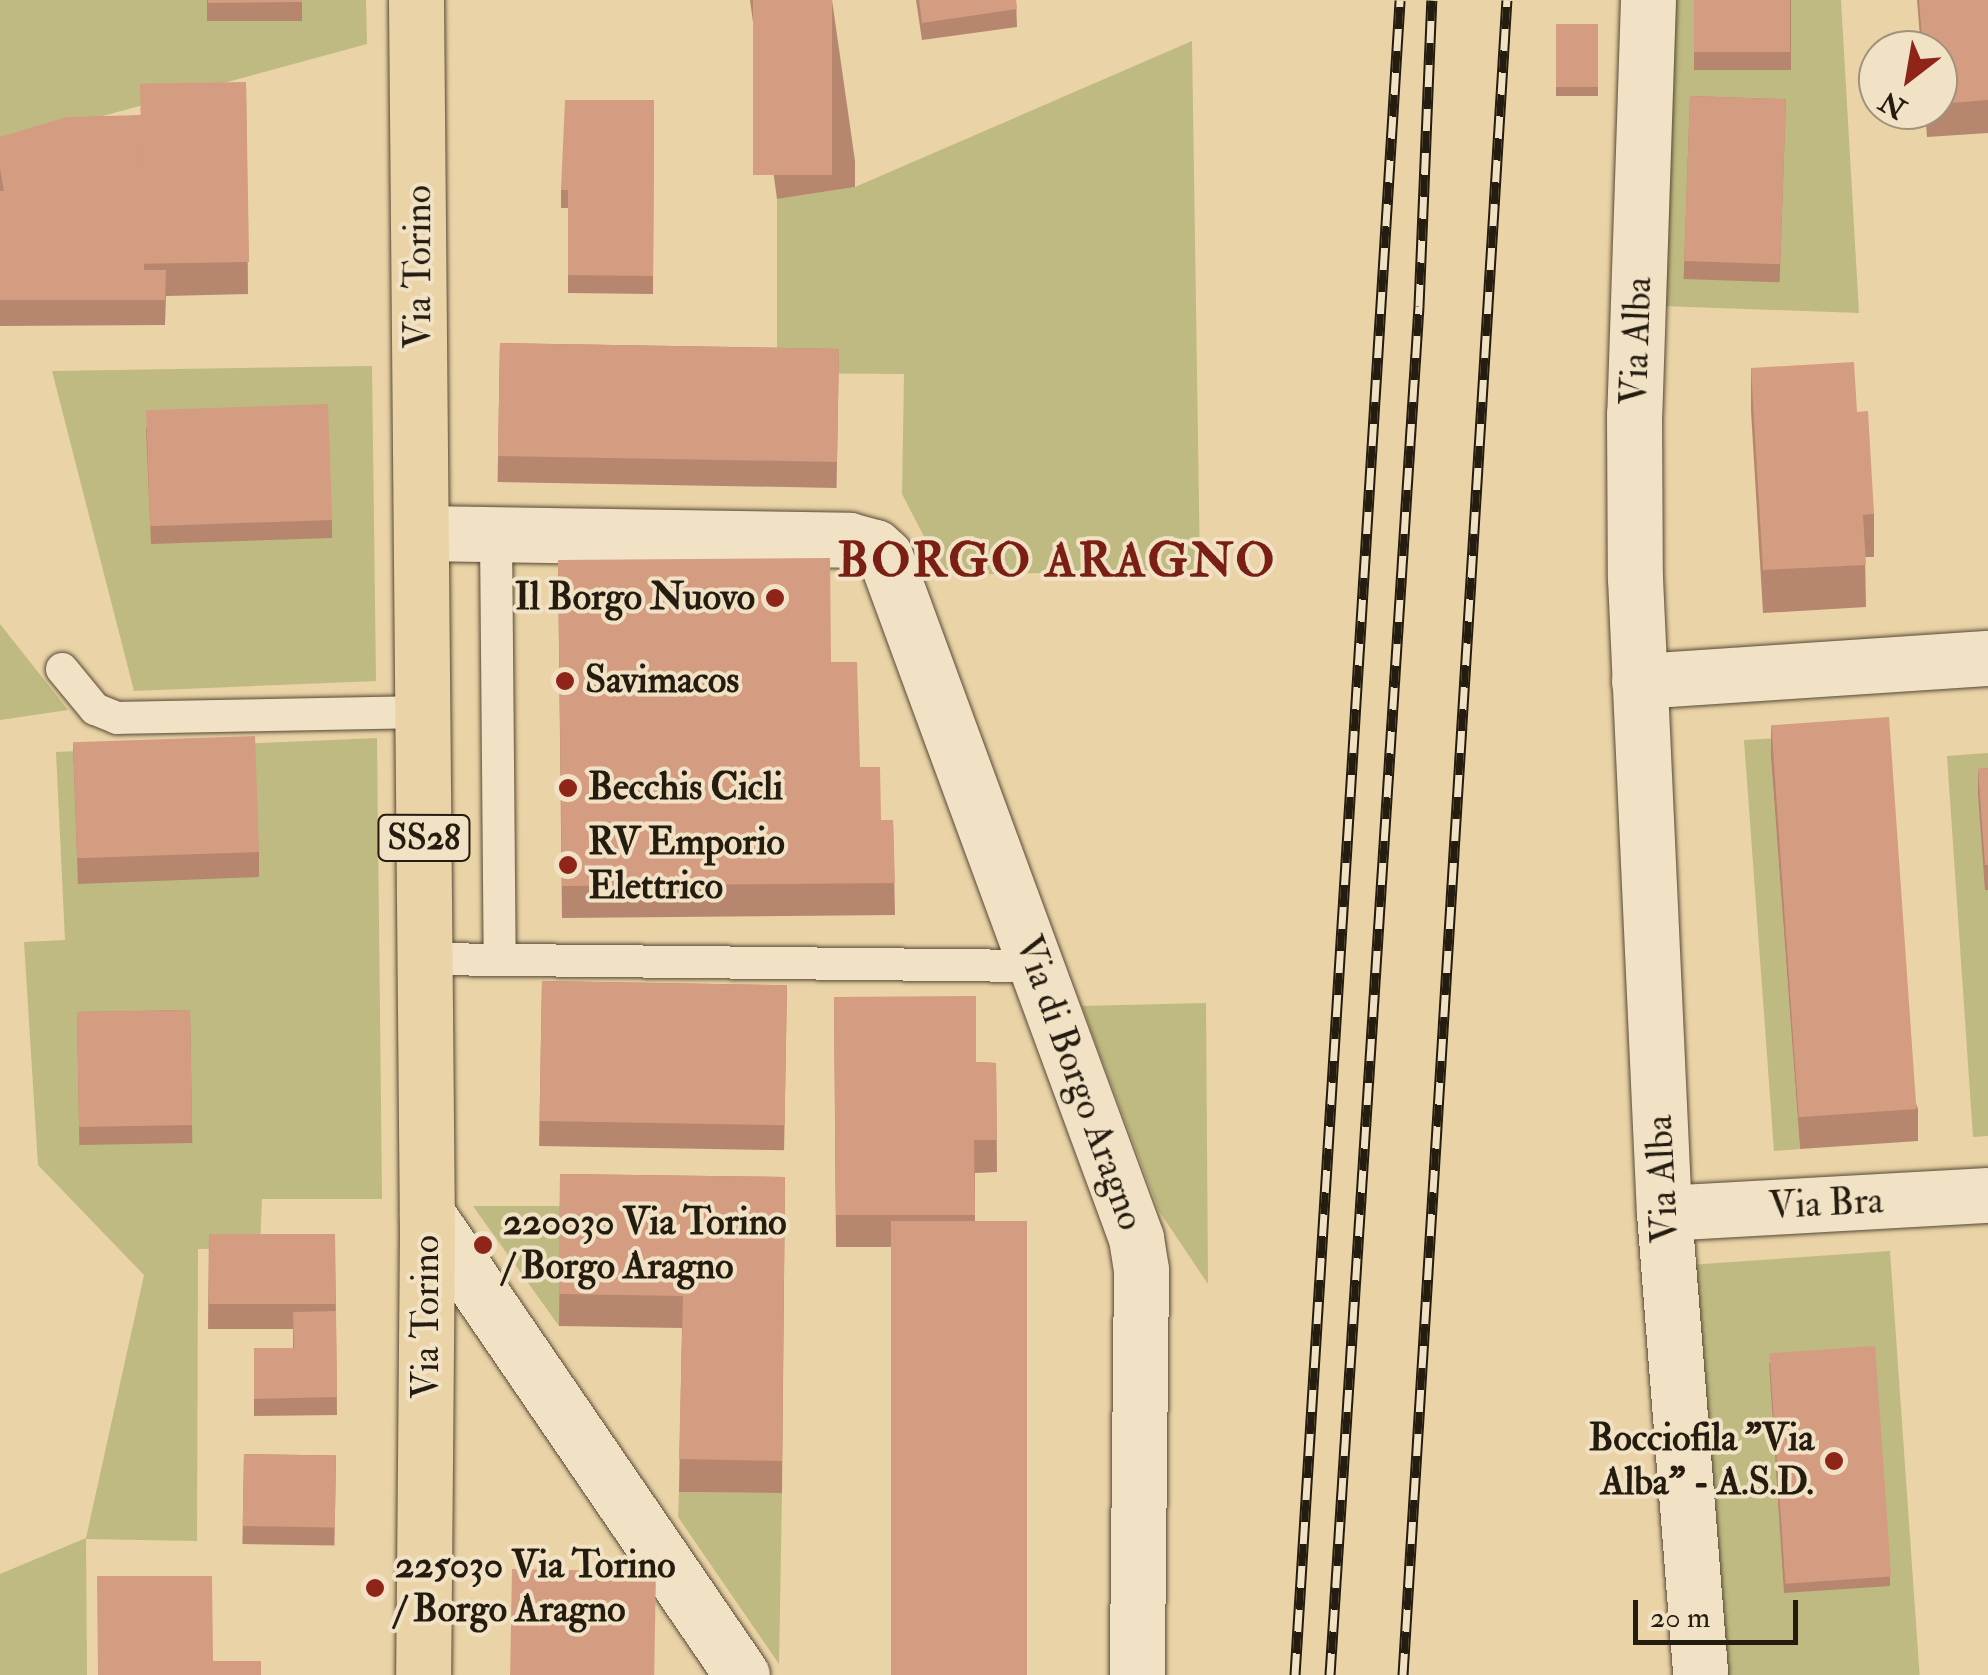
<!DOCTYPE html>
<style>
body{margin:0}
#map{position:relative;width:1988px;height:1675px;overflow:hidden;background:#ead3a6;font-family:"IM FELL Double Pica",serif}
div>[style]{position:absolute}
[style*='--x']{left:calc(var(--x)*1px);top:calc(var(--y)*1px);width:calc(var(--w)*1px);rotate:calc(var(--a)*1deg)}
.green>*{inset:0;background:#bfba81;transform-origin:0 0}
.roads{filter:drop-shadow(0 0 2px #564a36) drop-shadow(0 0 2px #564a36)}
.lane>*{height:32px;margin:-16px;padding:0 16px;transform-origin:16px;border-radius:16px;background:#f1e2c5}
.street>*{height:55px;margin:-27.5px;padding:0 27.5px;transform-origin:27.5px;border-radius:27.5px;background:#f1e2c5}
.secondary>*{height:55px;margin:-27.5px;padding:0 27.5px;transform-origin:27.5px;border-radius:27.5px;background:#f1e2c5}
.primary>*{height:55px;margin:-27.5px;padding:0 27.5px;transform-origin:27.5px;border-radius:27.5px;background:#ead3a6}
.rail>*{height:11px;margin-top:-5.5px;transform-origin:0;background:repeating-linear-gradient(90deg,#f1e2c5 0 22px,#251c10 0 44px);box-sizing:border-box;border-block:2px solid #251c10}
.wall>*{inset:0;background:#b6866e;transform-origin:0 0}
.building>*{inset:0;background:#d49c80;transform-origin:0 0}
.dots>*{width:28px;height:28px;translate:-50% -50%;box-sizing:border-box;border:5px solid #f1e2c5;border-radius:50%}
span{translate:-50% -50%;white-space:nowrap;text-align:center;line-height:1.15;-webkit-text-stroke:8px #f1e2c5;paint-order:stroke}
.shield-label span{padding:2px 8px;background:#f1e2c5;border:2px solid;border-radius:8px;-webkit-text-stroke-width:0}
.shield-label{font-size:35px;color:#251c10;font-weight:700}
.street-label{font-size:38px;color:#251c10}
.poi-label{font-size:38px;color:#251c10;font-weight:700}
.right{translate:-100% -50%;text-align:right}
.left{translate:0 -50%;text-align:left}
.district-label{font-size:48px;color:#7a1f14;font-weight:700;letter-spacing:2.5px}
.north{position:absolute;left:1858px;top:30px;width:100px;height:100px;box-sizing:border-box;background:#f1e2c5;border:2px solid #9f937d;border-radius:50%;rotate:211deg;font-size:28px;font-weight:700;line-height:40px;text-align:center;color:#251c10}
.north::after{content:'';display:block;margin:auto;width:35px;height:45px;background:#8f2418;clip-path:polygon(50% 0,100% 100%,50% 72%,0 100%)}
.scale{position:absolute;left:1633px;top:1600px;width:165px;height:45px;box-sizing:border-box;border:5px solid #251c10;border-top:0;padding-left:12px;font-size:30px;line-height:35px;white-space:nowrap;color:#251c10;-webkit-text-stroke:8px #f1e2c5;paint-order:stroke}
</style>
<div id="map">
<div class="green">
<div style="clip-path:polygon(0 0,366px 0,367px 44px,0 144px)"></div>
<div style="clip-path:polygon(1673px 0,1841px 0,1859px 313px,1662px 306px)"></div>
<div style="clip-path:polygon(1192px 41px,1200px 570px,944px 575px,902px 494px,904px 374px,777px 373px,777px 199px,855px 187px)"></div>
<div style="clip-path:polygon(372px 366px,376px 681px,134px 691px,52px 371px)"></div>
<div style="clip-path:polygon(0 624px,68px 710px,0 720px)"></div>
<div style="clip-path:polygon(1887px 732px,1771px 758px,1800px 1149px,1774px 1151px,1744px 740px)"></div>
<div style="clip-path:polygon(377px 738px,382px 1199px,262px 1199px,260px 1248px,198px 1249px,197px 1541px,86px 1539px,87px 1675px,0 1675px,0 1574px,86px 1538px,144px 1275px,38px 1165px,24px 942px,65px 940px,56px 752px)"></div>
<div style="clip-path:polygon(1988px 753px,1988px 1136px,1973px 1137px,1947px 756px)"></div>
<div style="clip-path:polygon(1206px 1003px,1208px 1284px,1159px 1211px,1082px 1006px)"></div>
<div style="clip-path:polygon(473px 1206px,560px 1206px,559px 1326px)"></div>
<div style="left:1890px;top:1251px;width:425px;height:195px;rotate:86deg"></div>
<div style="clip-path:polygon(679px 1492px,782px 1493px,779px 1664px,678px 1517px)"></div>
</div>
<div class="roads">
<div class="lane">
<div style="--x:496;--y:535;--w:425;--a:89.5"></div>
<div style="--x:62;--y:669;--w:52;--a:50.5"></div>
<div style="--x:95;--y:709;--w:24;--a:22"></div>
<div style="--x:117;--y:718;--w:305;--a:-1.1"></div>
<div style="--x:425;--y:959;--w:612;--a:0.66"></div>
</div>
<div class="street">
<div style="--x:421;--y:533;--w:428;--a:0.9"></div>
<div style="--x:849;--y:540;--w:27;--a:15"></div>
<div style="--x:875;--y:547;--w:13;--a:42"></div>
<div style="--x:885;--y:556;--w:727;--a:69.79"></div>
<div style="--x:1136;--y:1238;--w:32;--a:81"></div>
<div style="--x:1141;--y:1270;--w:405;--a:90.6"></div>
<div style="--x:1639;--y:681;--w:350;--a:-3.8"></div>
<div style="--x:1664;--y:1213;--w:324;--a:-3.2"></div>
<div style="--x:427;--y:1214;--w:558;--a:55.66"></div>
</div>
<div class="secondary">
<div style="--x:1648;--y:0;--w:414;--a:91.9"></div>
<div style="--x:1634;--y:414;--w:164;--a:89.7"></div>
<div style="--x:1635;--y:578;--w:636;--a:87.39"></div>
<div style="--x:1664;--y:1213;--w:463;--a:85.5"></div>
</div>
<div class="primary">
<div style="--x:416;--y:0;--w:1232;--a:89.49"></div>
<div style="--x:427;--y:1232;--w:443;--a:90.5"></div>
</div>
</div>
<div class="rail">
<div style="--x:1295;--y:1675;--w:1678;--a:-86.41"></div>
<div style="--x:1330;--y:1675;--w:1372;--a:-86.28"></div>
<div style="--x:1419;--y:306;--w:306;--a:-87.6"></div>
<div style="--x:1403;--y:1675;--w:1678;--a:-86.45"></div>
</div>
<div class="wall">
<div style="left:207px;top:0;width:95px;height:21px"></div>
<div style="clip-path:polygon(750px 0,832px 0,855px 161px,855px 187px,777px 199px)"></div>
<div style="clip-path:polygon(916px 0,1016px 0,1017px 27px,922px 40px)"></div>
<div style="left:1694px;top:0;width:97px;height:70px"></div>
<div style="clip-path:polygon(1917px 0,1988px 0,1988px 133px,1927px 137px,1925px 110px,1938px 110px,1938px 50px,1921px 50px)"></div>
<div style="left:1556px;top:24px;width:42px;height:72px"></div>
<div style="clip-path:polygon(246px 82px,248px 294px,166px 296px,165px 325px,0 326px,0 137px,140px 115px)"></div>
<div style="left:1690px;top:96px;width:96px;height:183px;rotate:2deg"></div>
<div style="clip-path:polygon(654px 100px,653px 294px,568px 293px,568px 208px,561px 208px,561px 190px)"></div>
<div style="left:500px;top:343px;width:339px;height:139px;rotate:1deg"></div>
<div style="clip-path:polygon(1751px 368px,1857px 412px,1874px 514px,1874px 557px,1865px 557px,1866px 607px,1763px 613px,1751px 411px)"></div>
<div style="clip-path:polygon(146px 428px,332px 520px,332px 538px,151px 544px)"></div>
<div style="clip-path:polygon(558px 560px,831px 662px,860px 767px,881px 820px,893px 820px,895px 915px,562px 918px)"></div>
<div style="clip-path:polygon(1771px 725px,1918px 1109px,1918px 1141px,1800px 1149px,1771px 758px)"></div>
<div style="clip-path:polygon(73px 743px,259px 852px,259px 877px,78px 884px)"></div>
<div style="clip-path:polygon(1988px 768px,1988px 890px,1985px 890px,1978px 794px,1978px 769px)"></div>
<div style="left:542px;top:981px;width:245px;height:165px;rotate:1deg"></div>
<div style="clip-path:polygon(834px 997px,976px 1062px,996px 1063px,997px 1172px,975px 1173px,975px 1222px,890px 1247px,836px 1247px)"></div>
<div style="left:190px;top:1010px;width:133px;height:113px;rotate:89deg"></div>
<div style="clip-path:polygon(560px 1174px,785px 1177px,782px 1493px,679px 1492px,682px 1328px,559px 1326px)"></div>
<div style="clip-path:polygon(209px 1234px,335px 1235px,337px 1415px,254px 1416px,254px 1348px,293px 1348px,293px 1329px,208px 1329px)"></div>
<div style="clip-path:polygon(1769px 1362px,1890px 1577px,1890px 1586px,1784px 1593px)"></div>
<div style="left:244px;top:1454px;width:92px;height:90px;rotate:1deg"></div>
</div>
<div class="building">
<div style="clip-path:polygon(208px 0,302px 0,302px 2px,208px 3px)"></div>
<div style="left:753px;top:0;width:79px;height:175px"></div>
<div style="clip-path:polygon(919px 0,1016px 0,1017px 9px,922px 23px)"></div>
<div style="left:1694px;top:0;width:96px;height:52px"></div>
<div style="clip-path:polygon(1919px 0,1988px 0,1988px 100px,1938px 104px,1938px 50px,1923px 50px)"></div>
<div style="left:1556px;top:24px;width:42px;height:63px"></div>
<div style="left:246px;top:82px;width:180px;height:106px;rotate:89deg"></div>
<div style="left:1690px;top:96px;width:96px;height:165px;rotate:2deg"></div>
<div style="clip-path:polygon(565px 100px,654px 100px,653px 276px,568px 275px,568px 190px,561px 190px)"></div>
<div style="clip-path:polygon(141px 115px,144px 270px,166px 270px,165px 300px,0 300px,0 191px,4px 191px,0 169px,0 137px,67px 117px)"></div>
<div style="left:500px;top:343px;width:339px;height:113px;rotate:1deg"></div>
<div style="clip-path:polygon(1854px 362px,1857px 412px,1868px 411px,1874px 514px,1863px 515px,1866px 565px,1763px 570px,1751px 368px)"></div>
<div style="left:328px;top:404px;width:116px;height:182px;rotate:88deg"></div>
<div style="clip-path:polygon(830px 558px,831px 662px,857px 662px,860px 767px,880px 767px,881px 820px,893px 820px,895px 883px,562px 886px,558px 560px)"></div>
<div style="left:1889px;top:717px;width:393px;height:118px;rotate:86deg"></div>
<div style="left:255px;top:736px;width:116px;height:182px;rotate:88deg"></div>
<div style="clip-path:polygon(1988px 768px,1988px 865px,1985px 865px,1978px 769px)"></div>
<div style="left:542px;top:981px;width:245px;height:140px;rotate:1deg"></div>
<div style="clip-path:polygon(976px 996px,976px 1062px,996px 1063px,997px 1140px,974px 1140px,975px 1215px,836px 1215px,834px 997px)"></div>
<div style="left:190px;top:1010px;width:115px;height:113px;rotate:89deg"></div>
<div style="clip-path:polygon(560px 1174px,785px 1177px,782px 1461px,679px 1459px,683px 1296px,559px 1294px)"></div>
<div style="left:891px;top:1221px;width:136px;height:454px"></div>
<div style="left:209px;top:1234px;width:126px;height:70px"></div>
<div style="clip-path:polygon(336px 1311px,337px 1397px,254px 1399px,254px 1348px,294px 1348px,293px 1312px)"></div>
<div style="left:1875px;top:1346px;width:231px;height:106px;rotate:86deg"></div>
<div style="left:244px;top:1454px;width:92px;height:72px;rotate:1deg"></div>
<div style="left:512px;top:1569px;width:144px;height:106px;rotate:1deg"></div>
<div style="clip-path:polygon(97px 1576px,212px 1576px,213px 1661px,261px 1661px,261px 1675px,98px 1675px)"></div>
</div>
<div class="dots">
<div style="left:775px;top:598px;background:#8f2418"></div>
<div style="left:565px;top:681px;background:#8f2418"></div>
<div style="left:568px;top:788px;background:#8f2418"></div>
<div style="left:568px;top:865px;background:#8f2418"></div>
<div style="left:483px;top:1245px;background:#8f2418"></div>
<div style="left:1834px;top:1461px;background:#8f2418"></div>
<div style="left:375px;top:1588px;background:#8f2418"></div>
</div>
<div class="shield-label">
<span style="left:424px;top:838px">SS28</span>
</div>
<div class="street-label">
<span style="left:419px;top:267px;rotate:-90deg">Via Torino</span>
<span style="left:1637px;top:341px;rotate:-88deg">Via Alba</span>
<span style="left:1079px;top:1083px;rotate:70deg">Via di Borgo Aragno</span>
<span style="left:1663px;top:1179px;rotate:-93deg">Via Alba</span>
<span style="left:1826px;top:1204px;rotate:-3deg">Via Bra</span>
<span style="left:427px;top:1317px;rotate:-90deg">Via Torino</span>
</div>
<div class="poi-label">
<span class="right" style="left:755px;top:598px">Il Borgo Nuovo</span>
<span class="left" style="left:585px;top:681px">Savimacos</span>
<span class="left" style="left:588px;top:788px">Becchis Cicli</span>
<span class="left" style="left:588px;top:865px">RV Emporio<br>Elettrico</span>
<span class="left" style="left:503px;top:1245px">220030 Via Torino<br>/ Borgo Aragno</span>
<span class="right" style="left:1814px;top:1461px">Bocciofila "Via<br>Alba" - A.S.D.</span>
<span class="left" style="left:395px;top:1588px">225030 Via Torino<br>/ Borgo Aragno</span>
</div>
<div class="district-label">
<span style="left:1057px;top:562px">BORGO ARAGNO</span>
</div>
<div class="north">N</div>
<div class="scale">20 m</div>
</div>
